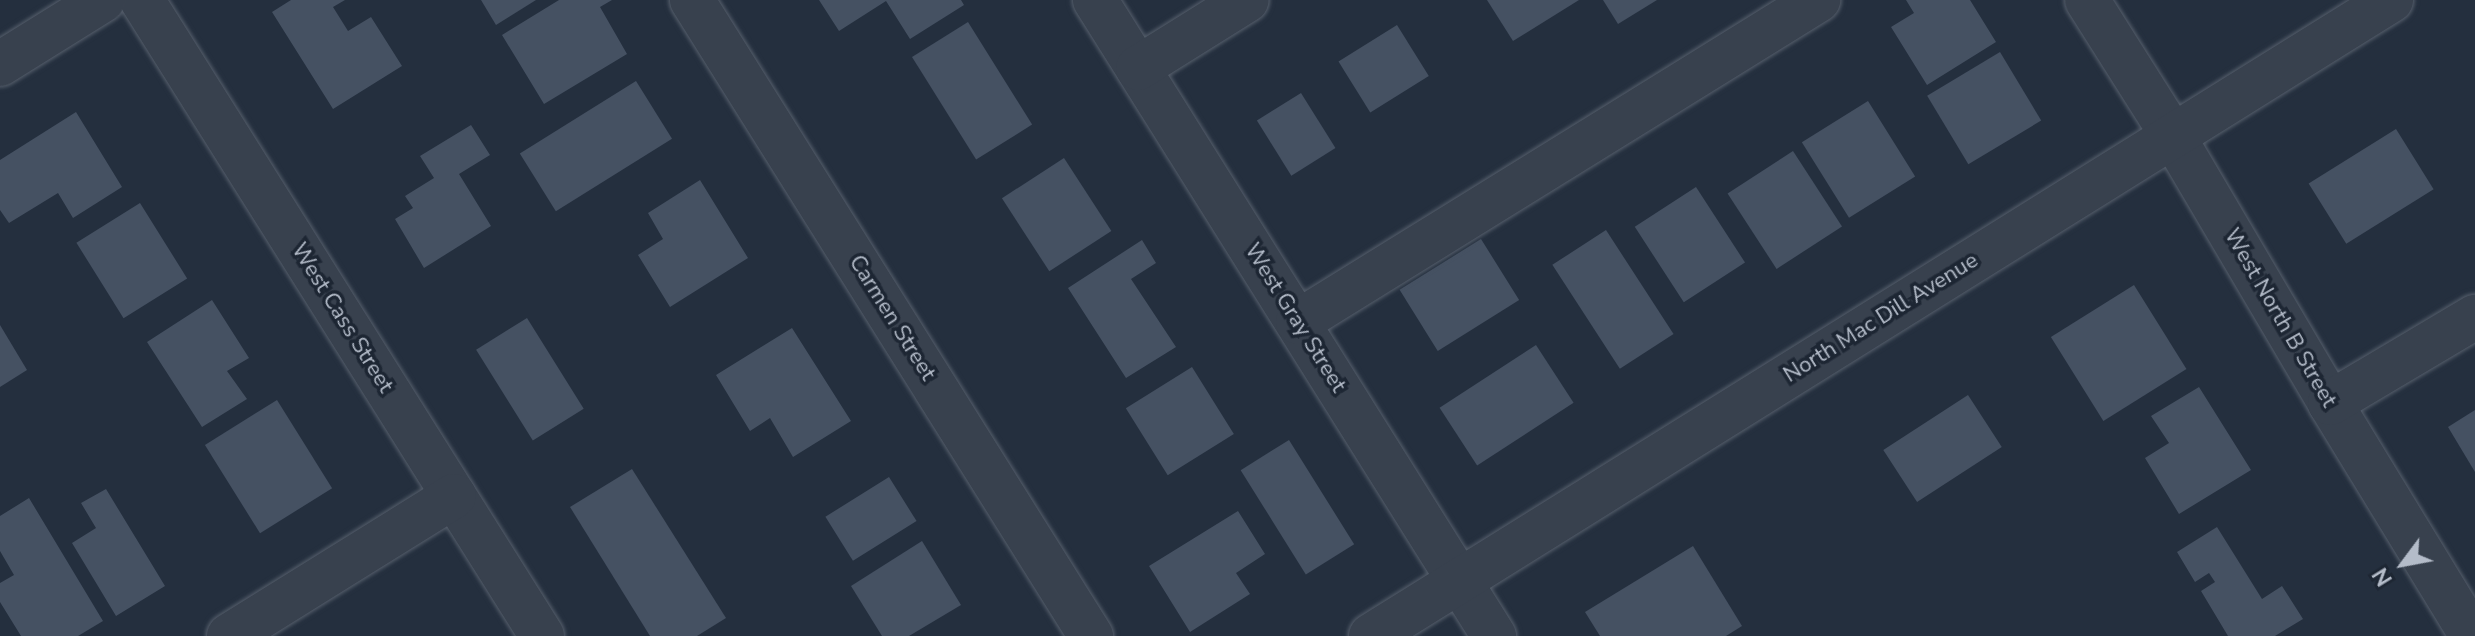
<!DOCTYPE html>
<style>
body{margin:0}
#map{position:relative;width:2475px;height:636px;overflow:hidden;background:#242f3e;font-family:"Nunito Sans",sans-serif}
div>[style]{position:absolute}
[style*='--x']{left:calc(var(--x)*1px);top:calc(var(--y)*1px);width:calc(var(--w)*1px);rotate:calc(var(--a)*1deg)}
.building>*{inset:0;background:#455162;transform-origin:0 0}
.roads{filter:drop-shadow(0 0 2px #565f6c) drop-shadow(0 0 2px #565f6c)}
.minor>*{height:44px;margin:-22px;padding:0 22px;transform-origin:22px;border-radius:22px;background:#38414e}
span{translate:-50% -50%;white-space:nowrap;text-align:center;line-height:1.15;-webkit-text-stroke:7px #1d2633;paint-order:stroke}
.street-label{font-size:22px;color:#b4bcc9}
.north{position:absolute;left:2363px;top:524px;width:80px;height:80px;-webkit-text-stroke:6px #1d2633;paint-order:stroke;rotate:238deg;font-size:22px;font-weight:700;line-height:32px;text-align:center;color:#b4bcc9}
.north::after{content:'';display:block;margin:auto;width:28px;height:36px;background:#b4bcc9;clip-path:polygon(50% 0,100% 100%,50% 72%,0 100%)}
</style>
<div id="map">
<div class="building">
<div style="clip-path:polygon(291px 0,345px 0,333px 7px,348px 31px,371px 17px,402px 66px,333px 109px,272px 12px)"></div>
<div style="clip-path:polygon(481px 0,536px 0,496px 25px)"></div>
<div style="clip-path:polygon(559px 0,612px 0,600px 7px,627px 54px,544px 104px,502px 35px)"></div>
<div style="clip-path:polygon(819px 0,961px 0,964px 5px,910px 39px,886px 1px,839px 31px)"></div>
<div style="clip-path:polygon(1487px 0,1579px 0,1513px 41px)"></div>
<div style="clip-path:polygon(1603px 0,1657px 0,1618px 24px)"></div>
<div style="clip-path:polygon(1906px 0,1970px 0,1996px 42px,1927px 85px,1891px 27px,1914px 13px)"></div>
<div style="left:968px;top:22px;width:121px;height:66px;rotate:58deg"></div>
<div style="left:1397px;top:25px;width:60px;height:69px;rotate:58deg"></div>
<div style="left:2000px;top:52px;width:80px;height:85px;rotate:59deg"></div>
<div style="left:636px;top:81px;width:68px;height:137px;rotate:58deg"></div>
<div style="left:1301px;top:93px;width:65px;height:52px;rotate:58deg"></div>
<div style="left:1868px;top:101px;width:89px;height:78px;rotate:58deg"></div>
<div style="clip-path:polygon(76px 112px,122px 187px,73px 218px,58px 193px,9px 223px,0 210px,0 160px)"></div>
<div style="clip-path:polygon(471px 125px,490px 155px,459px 174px,491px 226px,424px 268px,395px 219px,413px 208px,405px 196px,434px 178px,420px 156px)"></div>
<div style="left:2396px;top:129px;width:71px;height:103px;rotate:58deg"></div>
<div style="left:1793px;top:151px;width:90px;height:78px;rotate:57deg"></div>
<div style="left:1064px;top:158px;width:87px;height:74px;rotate:57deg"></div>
<div style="clip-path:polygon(700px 180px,748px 258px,670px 307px,638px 255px,663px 239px,648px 213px)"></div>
<div style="left:1696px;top:187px;width:90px;height:73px;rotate:57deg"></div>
<div style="left:140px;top:203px;width:89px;height:75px;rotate:58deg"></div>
<div style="left:1606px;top:230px;width:124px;height:64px;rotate:57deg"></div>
<div style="left:1481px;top:239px;width:72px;height:96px;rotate:58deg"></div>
<div style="clip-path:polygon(1142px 240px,1156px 263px,1131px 279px,1176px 347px,1126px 378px,1068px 288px)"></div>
<div style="left:2134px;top:285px;width:99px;height:98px;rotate:58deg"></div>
<div style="clip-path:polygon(212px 300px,249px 358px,227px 371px,247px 399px,202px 427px,147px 342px)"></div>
<div style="left:527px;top:318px;width:107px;height:60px;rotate:58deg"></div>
<div style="clip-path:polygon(0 325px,27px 370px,0 387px)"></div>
<div style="clip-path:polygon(792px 328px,851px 421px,793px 457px,770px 418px,750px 431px,716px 375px)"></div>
<div style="left:1536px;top:345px;width:69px;height:115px;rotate:57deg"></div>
<div style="left:1192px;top:367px;width:79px;height:78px;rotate:58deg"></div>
<div style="clip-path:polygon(2199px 387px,2251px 470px,2179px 514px,2145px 458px,2169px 443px,2151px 416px)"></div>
<div style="left:1968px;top:395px;width:62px;height:101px;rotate:57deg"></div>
<div style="left:277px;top:400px;width:104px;height:85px;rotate:58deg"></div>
<div style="clip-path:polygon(2475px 410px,2475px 472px,2448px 427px)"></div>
<div style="left:1289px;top:440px;width:123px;height:57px;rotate:58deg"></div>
<div style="clip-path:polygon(632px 469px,726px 618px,697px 636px,650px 636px,570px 507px)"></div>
<div style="left:889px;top:477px;width:52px;height:75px;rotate:58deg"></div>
<div style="clip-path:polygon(106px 489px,165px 586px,116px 616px,72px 543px,96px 528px,81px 503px)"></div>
<div style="clip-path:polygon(29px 498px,103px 621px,78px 636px,21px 636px,0 602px,0 583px,14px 575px,0 551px,0 516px)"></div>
<div style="clip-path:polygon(1238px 511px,1265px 554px,1236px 573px,1250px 594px,1190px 632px,1149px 566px)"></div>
<div style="clip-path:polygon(2217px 527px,2262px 599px,2282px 586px,2303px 619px,2275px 636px,2228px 636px,2201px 591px,2215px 582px,2209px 573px,2195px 582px,2177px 552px)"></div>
<div style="clip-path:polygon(922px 541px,961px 605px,909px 636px,882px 636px,851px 586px)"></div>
<div style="clip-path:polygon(1693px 546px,1742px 626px,1726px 636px,1600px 636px,1585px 612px)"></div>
</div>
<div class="roads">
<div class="minor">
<div style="--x:142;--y:0;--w:751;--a:57.83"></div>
<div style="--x:692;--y:0;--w:751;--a:57.9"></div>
<div style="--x:1095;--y:0;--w:751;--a:57.9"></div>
<div style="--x:2087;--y:0;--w:161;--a:57.7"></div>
<div style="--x:2173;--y:136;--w:310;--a:59.5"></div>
<div style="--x:2330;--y:403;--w:273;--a:58.6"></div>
<div style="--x:0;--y:64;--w:121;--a:-31.9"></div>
<div style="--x:1138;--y:68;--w:128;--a:-32"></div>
<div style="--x:1298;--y:322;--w:612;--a:-31.77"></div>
<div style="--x:2330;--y:403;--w:169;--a:-30.7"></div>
<div style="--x:229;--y:636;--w:265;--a:-31.9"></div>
<div style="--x:1371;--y:636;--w:1202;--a:-31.94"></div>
</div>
</div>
<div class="street-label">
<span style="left:342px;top:318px;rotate:58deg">West Cass Street</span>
<span style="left:892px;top:318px;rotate:58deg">Carmen Street</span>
<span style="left:1295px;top:318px;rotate:58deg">West Gray Street</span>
<span style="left:1881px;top:318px;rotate:-32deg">North Mac Dill Avenue</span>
<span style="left:2280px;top:318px;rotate:60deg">West North B Street</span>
</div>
<div class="north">N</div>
</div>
